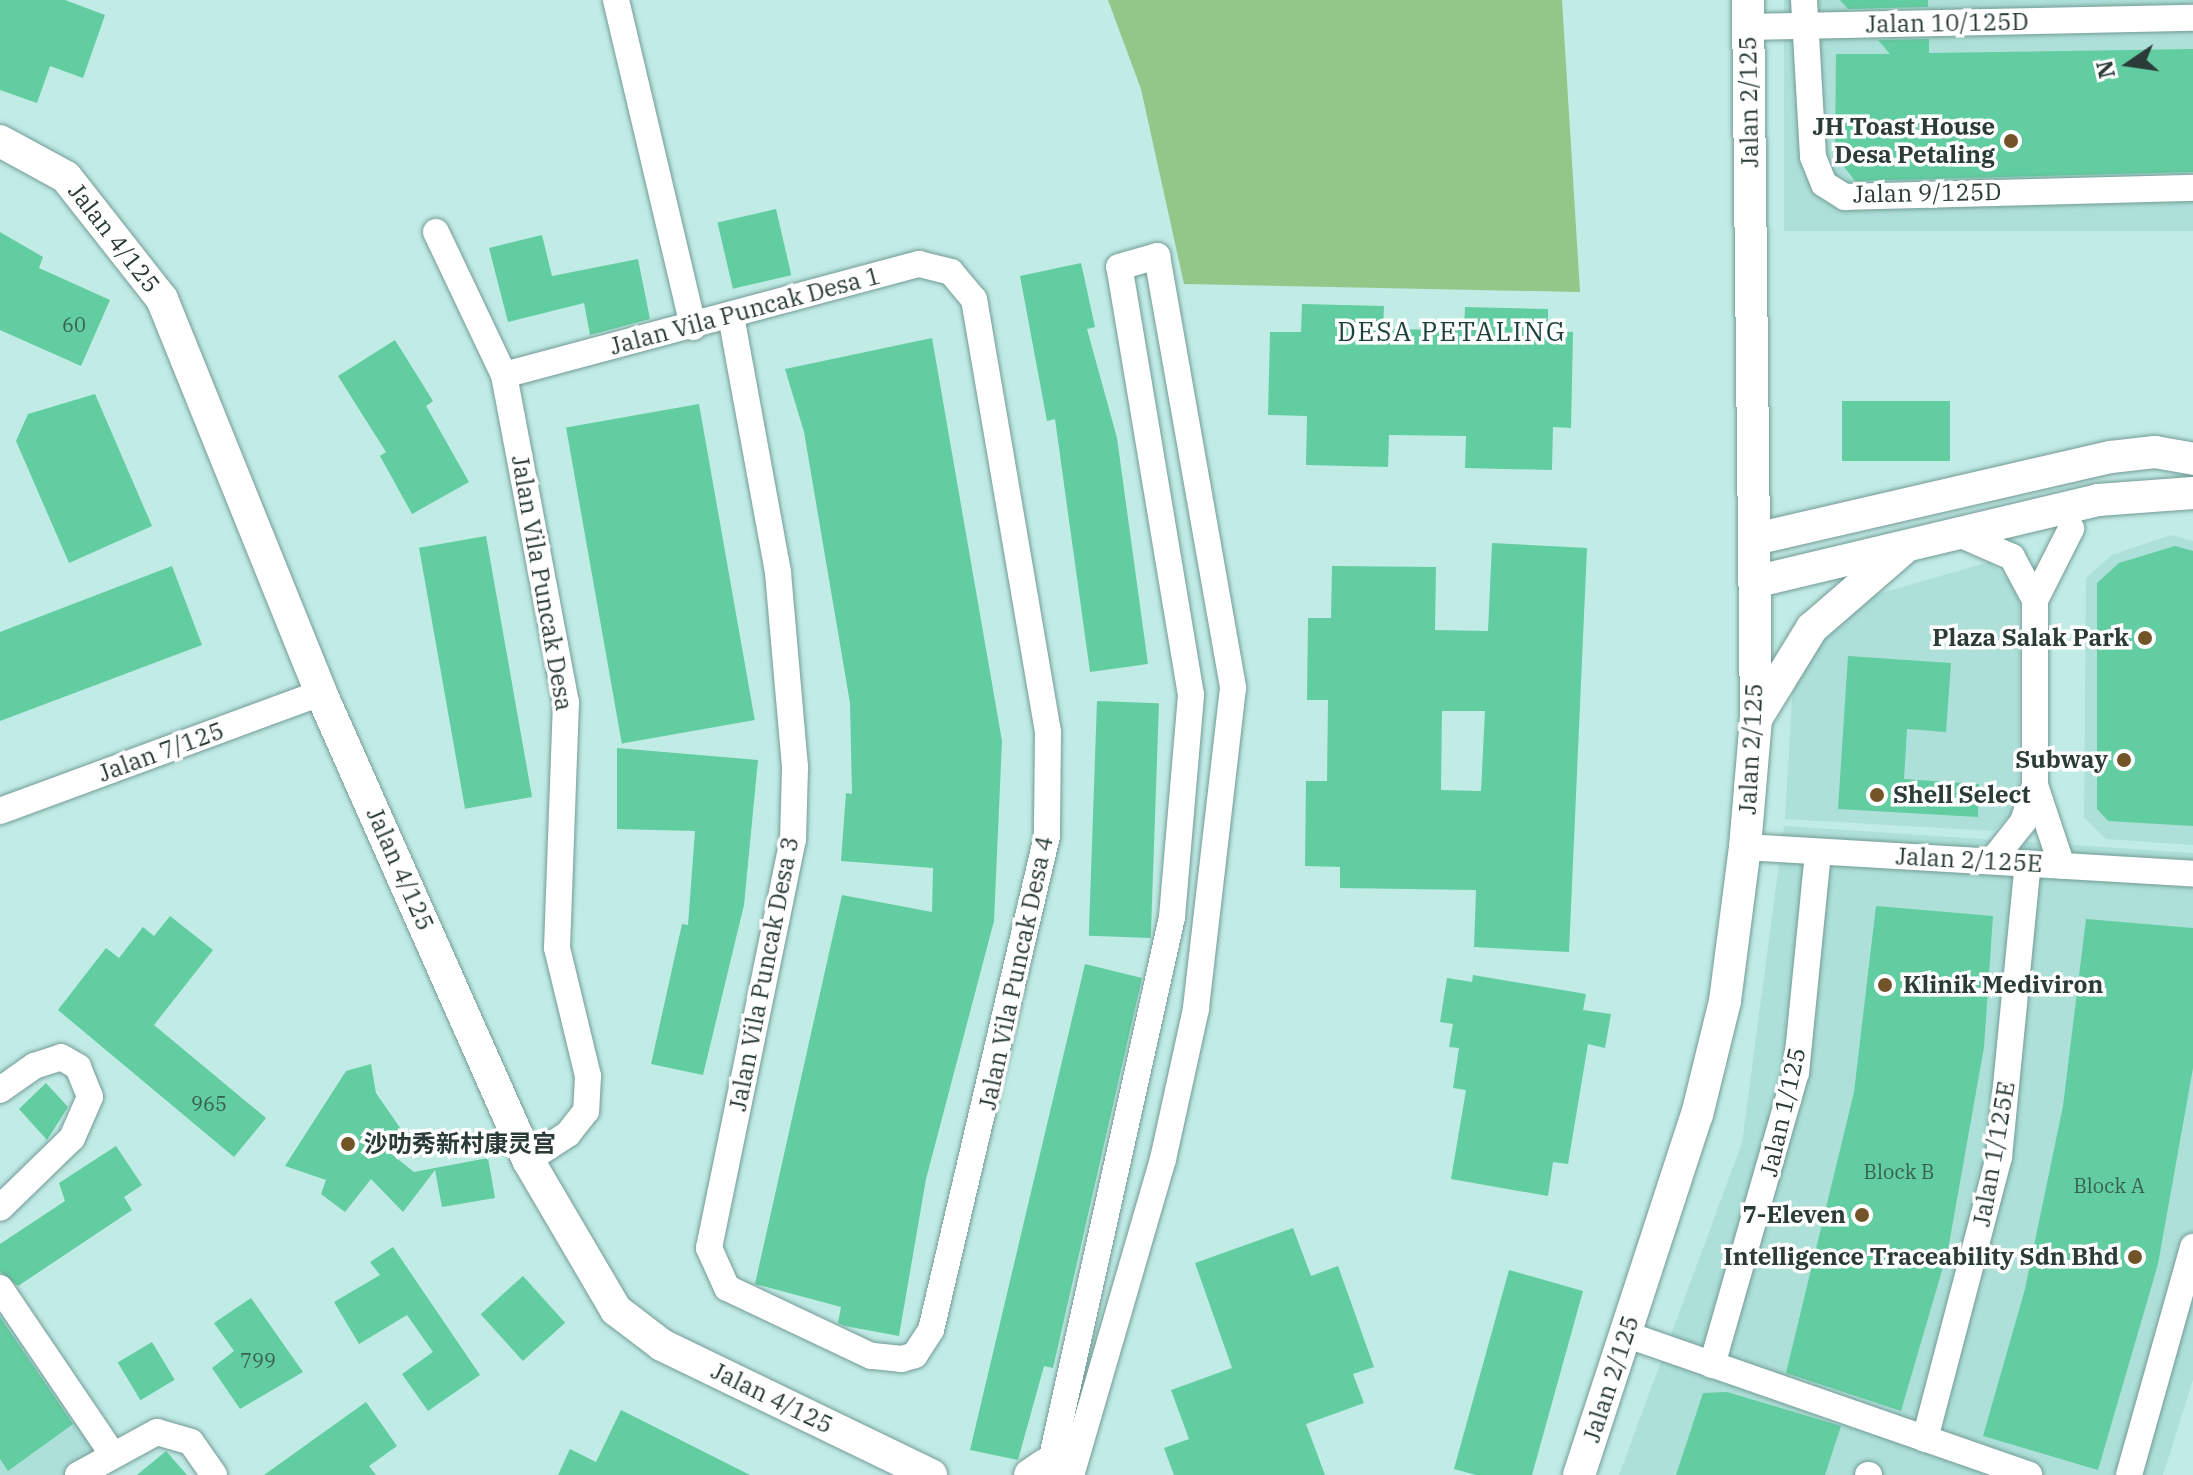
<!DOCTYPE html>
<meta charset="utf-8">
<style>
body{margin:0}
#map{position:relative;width:2193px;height:1475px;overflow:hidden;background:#c1ebe5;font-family:"IBM Plex Serif","Noto Sans SC",serif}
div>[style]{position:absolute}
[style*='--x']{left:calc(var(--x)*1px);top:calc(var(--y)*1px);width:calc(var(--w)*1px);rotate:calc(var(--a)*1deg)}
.built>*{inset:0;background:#ade0d8;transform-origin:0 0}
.green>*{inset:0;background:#92c789}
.building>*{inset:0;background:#62cda0;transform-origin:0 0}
.roads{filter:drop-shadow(0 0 2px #749b96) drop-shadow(0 0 2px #749b96)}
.minor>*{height:26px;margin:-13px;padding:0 13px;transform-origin:13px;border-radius:13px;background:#fff}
.tertiary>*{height:32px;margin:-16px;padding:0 16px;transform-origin:16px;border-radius:16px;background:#fff}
.dots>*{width:22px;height:22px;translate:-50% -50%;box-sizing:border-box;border:4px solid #fff;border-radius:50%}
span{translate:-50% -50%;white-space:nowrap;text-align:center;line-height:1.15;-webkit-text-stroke:7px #fff;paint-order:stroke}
.number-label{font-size:20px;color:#386052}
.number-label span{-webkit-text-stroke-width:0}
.street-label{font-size:24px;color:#2a3b38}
.poi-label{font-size:24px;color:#2a3b38;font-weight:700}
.right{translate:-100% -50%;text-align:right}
.left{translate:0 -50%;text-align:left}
.neighbourhood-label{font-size:26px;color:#1b413d;letter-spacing:2px}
.north{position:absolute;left:2089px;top:24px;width:80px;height:80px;-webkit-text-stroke:6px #fff;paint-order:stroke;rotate:257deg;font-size:22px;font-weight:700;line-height:32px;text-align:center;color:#2a3b38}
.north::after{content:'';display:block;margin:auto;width:28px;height:36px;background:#2a3b38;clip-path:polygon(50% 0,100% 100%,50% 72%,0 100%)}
</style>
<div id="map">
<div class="built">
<div style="left:1784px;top:0;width:409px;height:231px"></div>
<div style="clip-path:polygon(2171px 535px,2193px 541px,2193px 845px,2106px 839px,2084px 817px,2086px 578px,2112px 555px)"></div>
<div style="clip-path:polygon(1989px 562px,2019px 589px,2019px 807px,1994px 831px,1785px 819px,1793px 682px,1818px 635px,1850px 602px)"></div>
<div style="clip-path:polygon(1784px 826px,2193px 853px,2193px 1380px,2163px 1475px,1619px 1475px,1742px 1143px)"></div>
<div style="clip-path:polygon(0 1300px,100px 1451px,65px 1475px,0 1475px)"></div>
</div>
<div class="green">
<div style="clip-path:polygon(1108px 0,1562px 0,1580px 292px,1184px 284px,1141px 89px)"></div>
</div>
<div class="building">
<div style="clip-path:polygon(0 0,65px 0,105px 15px,83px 78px,50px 66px,37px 103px,0 90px)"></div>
<div style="clip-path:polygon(1840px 0,1928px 0,1928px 7px,1848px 9px)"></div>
<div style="clip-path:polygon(1929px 39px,1929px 53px,2193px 49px,2193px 172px,1855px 181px,1835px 155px,1836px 54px,1890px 54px,1878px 40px)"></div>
<div style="left:776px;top:209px;width:68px;height:60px;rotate:77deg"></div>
<div style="clip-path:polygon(0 232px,43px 257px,39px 268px,110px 300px,81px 366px,0 330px)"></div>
<div style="clip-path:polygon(542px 235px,552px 276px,638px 259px,650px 319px,590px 335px,584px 303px,508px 322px,489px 248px)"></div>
<div style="clip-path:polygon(1081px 263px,1095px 327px,1087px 329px,1117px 438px,1148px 664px,1090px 672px,1055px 419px,1047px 421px,1020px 276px)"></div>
<div style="clip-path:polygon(1302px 304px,1384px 306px,1383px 329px,1464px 330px,1465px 307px,1548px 309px,1548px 331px,1573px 332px,1571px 428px,1553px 427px,1552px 470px,1465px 468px,1466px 436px,1389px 435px,1388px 467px,1306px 465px,1307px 416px,1268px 415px,1270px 332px,1301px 332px)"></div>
<div style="clip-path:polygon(932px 338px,1002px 741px,994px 921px,926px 1179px,899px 1336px,845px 1326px,838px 1323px,841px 1307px,755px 1284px,842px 895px,932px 912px,933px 868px,841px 861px,846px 793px,852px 794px,850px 703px,804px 432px,785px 369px)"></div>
<div style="clip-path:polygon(395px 340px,433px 401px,426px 406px,469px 482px,412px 514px,380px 456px,386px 452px,338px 376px)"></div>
<div style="clip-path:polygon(95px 394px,152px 526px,69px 563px,16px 441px,28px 414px)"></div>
<div style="left:1842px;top:401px;width:108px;height:60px"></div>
<div style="left:699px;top:404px;width:321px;height:135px;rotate:80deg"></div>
<div style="left:486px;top:536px;width:265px;height:68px;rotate:80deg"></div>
<div style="clip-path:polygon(evenodd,1492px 543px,1587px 548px,1569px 952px,1474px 947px,1476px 890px,1340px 888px,1340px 867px,1305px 866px,1306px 781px,1327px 781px,1328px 700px,1307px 700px,1308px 618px,1331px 618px,1332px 566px,1436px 567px,1435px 630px,1488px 631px,1492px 543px,1442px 711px,1485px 711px,1481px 791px,1441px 790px,1442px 711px)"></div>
<div style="clip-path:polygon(2175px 546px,2193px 551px,2193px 826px,2108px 821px,2097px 809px,2097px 583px,2119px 563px)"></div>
<div style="clip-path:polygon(172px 566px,202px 645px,0 721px,0 632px)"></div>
<div style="clip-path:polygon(1848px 656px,1951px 663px,1946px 732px,1907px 729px,1904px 779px,1979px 784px,1978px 817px,1838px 809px)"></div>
<div style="left:1097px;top:701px;width:62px;height:235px;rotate:2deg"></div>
<div style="clip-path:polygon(617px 748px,758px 760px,744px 905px,703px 1075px,651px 1064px,682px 924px,688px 925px,695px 831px,617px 829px)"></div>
<div style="clip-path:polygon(1876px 906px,1993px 916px,1984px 1047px,1948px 1250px,1901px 1411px,1786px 1373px,1854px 1092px)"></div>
<div style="clip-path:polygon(170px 916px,213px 950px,154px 1025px,266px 1118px,234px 1157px,58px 1010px,106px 948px,119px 958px,143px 927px,154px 936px)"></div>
<div style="clip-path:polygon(2086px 919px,2193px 928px,2193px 1068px,2158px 1264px,2098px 1470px,1983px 1436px,2025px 1289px,2063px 1106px)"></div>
<div style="clip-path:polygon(1085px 964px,1142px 978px,1053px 1368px,1044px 1366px,1018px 1460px,970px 1450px)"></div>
<div style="clip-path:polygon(1473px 975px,1586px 994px,1583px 1010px,1611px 1014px,1605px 1048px,1588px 1044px,1568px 1164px,1553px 1162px,1548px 1196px,1451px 1179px,1466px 1090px,1453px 1088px,1459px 1048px,1449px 1047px,1453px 1024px,1440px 1022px,1447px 978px,1472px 982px)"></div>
<div style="clip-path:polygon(371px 1064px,376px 1093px,405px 1135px,390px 1153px,414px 1172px,488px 1158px,495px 1198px,442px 1207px,435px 1170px,403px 1212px,371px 1179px,345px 1212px,321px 1194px,326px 1180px,285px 1166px,346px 1071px)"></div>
<div style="clip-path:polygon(46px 1083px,68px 1107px,47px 1140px,19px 1109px)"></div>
<div style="clip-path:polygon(116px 1146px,142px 1185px,124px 1197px,132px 1210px,18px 1286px,0 1272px,0 1244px,65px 1201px,59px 1183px)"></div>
<div style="clip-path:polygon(1293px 1228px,1311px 1276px,1338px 1266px,1374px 1367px,1353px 1374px,1364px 1403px,1306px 1424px,1325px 1475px,1174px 1475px,1164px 1448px,1189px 1439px,1171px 1390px,1232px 1368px,1195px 1263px)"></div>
<div style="clip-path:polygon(393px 1247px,480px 1375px,428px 1411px,402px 1374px,433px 1352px,407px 1315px,359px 1344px,334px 1302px,380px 1275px,370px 1262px)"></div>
<div style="clip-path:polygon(1509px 1270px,1583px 1291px,1532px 1475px,1476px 1475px,1454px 1469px)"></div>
<div style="left:523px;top:1276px;width:63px;height:57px;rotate:48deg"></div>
<div style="clip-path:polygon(251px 1298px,303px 1372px,240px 1409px,212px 1368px,234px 1351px,214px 1323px)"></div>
<div style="clip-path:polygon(0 1317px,73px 1424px,8px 1471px,0 1459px)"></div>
<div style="left:152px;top:1342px;width:44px;height:40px;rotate:59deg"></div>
<div style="clip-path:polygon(1727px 1392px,1841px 1426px,1825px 1475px,1676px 1475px,1703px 1393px)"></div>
<div style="clip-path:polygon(366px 1402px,397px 1446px,369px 1466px,376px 1475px,264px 1475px)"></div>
<div style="clip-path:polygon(621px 1410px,750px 1475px,558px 1475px,570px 1449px,596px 1462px)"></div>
<div style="clip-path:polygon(166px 1451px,187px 1475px,137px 1475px)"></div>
</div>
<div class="roads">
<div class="minor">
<div style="--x:616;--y:0;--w:336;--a:76.7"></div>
<div style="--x:1804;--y:0;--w:157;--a:86.7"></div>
<div style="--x:1813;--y:157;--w:29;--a:68"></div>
<div style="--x:1824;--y:184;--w:25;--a:32"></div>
<div style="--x:1845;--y:197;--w:348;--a:-1.5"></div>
<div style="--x:1748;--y:27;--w:445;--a:-1.2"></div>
<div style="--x:436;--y:232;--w:158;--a:64.6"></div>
<div style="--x:504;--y:375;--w:333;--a:79.3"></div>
<div style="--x:566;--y:702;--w:246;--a:92.1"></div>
<div style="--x:557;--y:948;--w:132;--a:76.4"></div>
<div style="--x:588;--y:1076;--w:35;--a:93"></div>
<div style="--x:586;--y:1111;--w:29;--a:128"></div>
<div style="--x:568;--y:1134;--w:48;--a:147"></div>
<div style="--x:504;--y:375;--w:430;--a:-15"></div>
<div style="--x:919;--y:264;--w:33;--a:14"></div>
<div style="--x:951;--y:272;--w:35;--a:50"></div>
<div style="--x:974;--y:299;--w:439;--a:80.3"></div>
<div style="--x:1048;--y:732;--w:104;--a:90.6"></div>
<div style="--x:1047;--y:836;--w:507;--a:103.21"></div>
<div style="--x:931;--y:1330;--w:30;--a:123"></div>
<div style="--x:915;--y:1355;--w:14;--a:163"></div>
<div style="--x:902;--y:1359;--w:31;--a:-174"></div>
<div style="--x:871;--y:1356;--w:159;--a:-154.7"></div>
<div style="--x:727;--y:1288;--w:44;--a:-114.2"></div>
<div style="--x:709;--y:1248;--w:417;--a:-78.4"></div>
<div style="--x:793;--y:840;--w:73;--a:-88.4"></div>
<div style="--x:795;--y:767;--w:196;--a:-95"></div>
<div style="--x:778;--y:572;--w:259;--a:-100.4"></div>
<div style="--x:1957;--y:533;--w:60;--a:23.6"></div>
<div style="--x:2012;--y:557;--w:49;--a:61.9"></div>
<div style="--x:2035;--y:600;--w:185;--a:90"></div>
<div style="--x:2035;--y:785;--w:85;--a:71.6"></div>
<div style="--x:2035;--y:600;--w:80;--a:-63.1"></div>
<div style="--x:0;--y:811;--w:342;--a:-20.2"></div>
<div style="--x:1745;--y:847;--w:449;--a:3.4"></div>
<div style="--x:1992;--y:861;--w:50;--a:-51.5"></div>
<div style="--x:2023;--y:822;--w:39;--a:-72"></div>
<div style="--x:0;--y:1090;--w:42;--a:-35.2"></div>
<div style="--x:34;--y:1066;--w:28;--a:-18"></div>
<div style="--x:61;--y:1057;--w:20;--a:30"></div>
<div style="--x:78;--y:1067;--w:32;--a:68"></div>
<div style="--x:90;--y:1097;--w:45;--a:113.7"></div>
<div style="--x:72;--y:1138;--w:100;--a:135.8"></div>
<div style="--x:0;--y:1288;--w:198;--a:55.9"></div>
<div style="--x:1625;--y:1334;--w:428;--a:19.2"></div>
<div style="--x:1712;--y:1365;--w:304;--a:-74"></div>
<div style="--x:1796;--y:1073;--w:222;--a:-84.3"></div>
<div style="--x:1925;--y:1439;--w:292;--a:-75.3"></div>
<div style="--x:1999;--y:1157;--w:295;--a:-84.4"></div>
<div style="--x:78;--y:1475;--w:90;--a:-28.6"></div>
<div style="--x:157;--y:1432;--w:35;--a:16"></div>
<div style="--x:191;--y:1442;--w:40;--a:55.1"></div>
<div style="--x:1048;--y:1475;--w:572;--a:-77.47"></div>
<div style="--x:1172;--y:917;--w:223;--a:-85.1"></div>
<div style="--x:1191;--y:695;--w:434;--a:-99.5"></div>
<div style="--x:1119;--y:267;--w:40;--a:-16"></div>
<div style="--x:1157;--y:256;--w:439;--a:80"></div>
<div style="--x:1233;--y:688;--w:323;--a:96.6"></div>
<div style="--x:1196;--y:1009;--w:154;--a:102.4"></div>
<div style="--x:1163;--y:1159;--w:329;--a:106.2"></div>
<div style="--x:1868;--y:1475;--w:1;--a:0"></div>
<div style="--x:2129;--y:1475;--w:237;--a:-74.3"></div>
</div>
<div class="tertiary">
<div style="--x:0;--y:141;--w:75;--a:28.6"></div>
<div style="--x:66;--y:177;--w:155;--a:51.8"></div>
<div style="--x:162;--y:299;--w:425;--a:68"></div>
<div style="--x:321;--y:693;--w:511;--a:66.09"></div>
<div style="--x:528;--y:1160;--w:174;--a:59.6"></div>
<div style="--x:616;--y:1310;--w:58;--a:37.3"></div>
<div style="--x:662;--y:1345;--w:299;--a:25.8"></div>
<div style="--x:1755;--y:539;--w:365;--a:-13"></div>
<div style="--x:2111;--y:457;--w:44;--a:-6.5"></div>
<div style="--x:2155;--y:452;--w:39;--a:10"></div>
<div style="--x:1754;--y:582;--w:354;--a:-13.4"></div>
<div style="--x:2098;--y:500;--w:95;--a:-4.2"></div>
<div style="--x:1756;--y:719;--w:107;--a:-58.4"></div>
<div style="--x:1812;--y:628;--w:118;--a:-40.9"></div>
<div style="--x:1030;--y:1475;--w:18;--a:-34"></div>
<div style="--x:1579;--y:1475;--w:379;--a:-71.9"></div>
<div style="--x:1697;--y:1115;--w:117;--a:-76.2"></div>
<div style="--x:1725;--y:1001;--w:155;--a:-82.6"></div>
<div style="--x:1745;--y:847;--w:128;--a:-85.1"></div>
<div style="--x:1756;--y:719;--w:719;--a:-90.64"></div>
</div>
</div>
<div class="dots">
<div style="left:2011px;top:141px;background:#735429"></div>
<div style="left:2145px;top:638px;background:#735429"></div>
<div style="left:2124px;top:760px;background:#735429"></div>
<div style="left:1877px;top:795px;background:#735429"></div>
<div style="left:1885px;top:985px;background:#735429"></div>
<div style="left:348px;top:1144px;background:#735429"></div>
<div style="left:1862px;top:1215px;background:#735429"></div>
<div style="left:2135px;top:1257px;background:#735429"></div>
</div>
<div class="number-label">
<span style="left:74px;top:324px">60</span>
<span style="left:209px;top:1103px">965</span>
<span style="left:1899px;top:1171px">Block B</span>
<span style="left:2109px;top:1185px">Block A</span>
<span style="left:258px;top:1360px">799</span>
</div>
<div class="street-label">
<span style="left:1947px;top:23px;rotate:-1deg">Jalan 10/125D</span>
<span style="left:1749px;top:102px;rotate:-91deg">Jalan 2/125</span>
<span style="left:1927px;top:193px;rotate:-1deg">Jalan 9/125D</span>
<span style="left:114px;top:238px;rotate:52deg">Jalan 4/125</span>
<span style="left:745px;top:311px;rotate:-15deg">Jalan Vila Puncak Desa 1</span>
<span style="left:542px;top:583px;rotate:80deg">Jalan Vila Puncak Desa</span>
<span style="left:1751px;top:749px;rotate:-87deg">Jalan 2/125</span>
<span style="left:161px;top:752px;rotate:-20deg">Jalan 7/125</span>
<span style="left:1969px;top:860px;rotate:3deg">Jalan 2/125E</span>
<span style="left:400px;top:869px;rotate:66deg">Jalan 4/125</span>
<span style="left:1016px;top:973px;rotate:-78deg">Jalan Vila Puncak Desa 4</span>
<span style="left:764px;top:974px;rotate:-79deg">Jalan Vila Puncak Desa 3</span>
<span style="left:1783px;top:1112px;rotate:-77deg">Jalan 1/125</span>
<span style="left:1994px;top:1154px;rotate:-80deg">Jalan 1/125E</span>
<span style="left:1611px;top:1379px;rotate:-72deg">Jalan 2/125</span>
<span style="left:772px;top:1398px;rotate:26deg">Jalan 4/125</span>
</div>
<div class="poi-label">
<span class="right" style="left:1995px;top:141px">JH Toast House<br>Desa Petaling</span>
<span class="right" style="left:2129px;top:638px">Plaza Salak Park</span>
<span class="right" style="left:2108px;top:760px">Subway</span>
<span class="left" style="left:1893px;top:795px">Shell Select</span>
<span class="left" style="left:1903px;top:985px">Klinik Mediviron</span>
<span class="left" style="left:364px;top:1144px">沙叻秀新村康灵宫</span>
<span class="right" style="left:1846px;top:1215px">7-Eleven</span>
<span class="right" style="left:2119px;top:1257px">Intelligence Traceability Sdn Bhd</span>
</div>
<div class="neighbourhood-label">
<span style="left:1452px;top:332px">DESA PETALING</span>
</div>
<div class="north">N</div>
</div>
